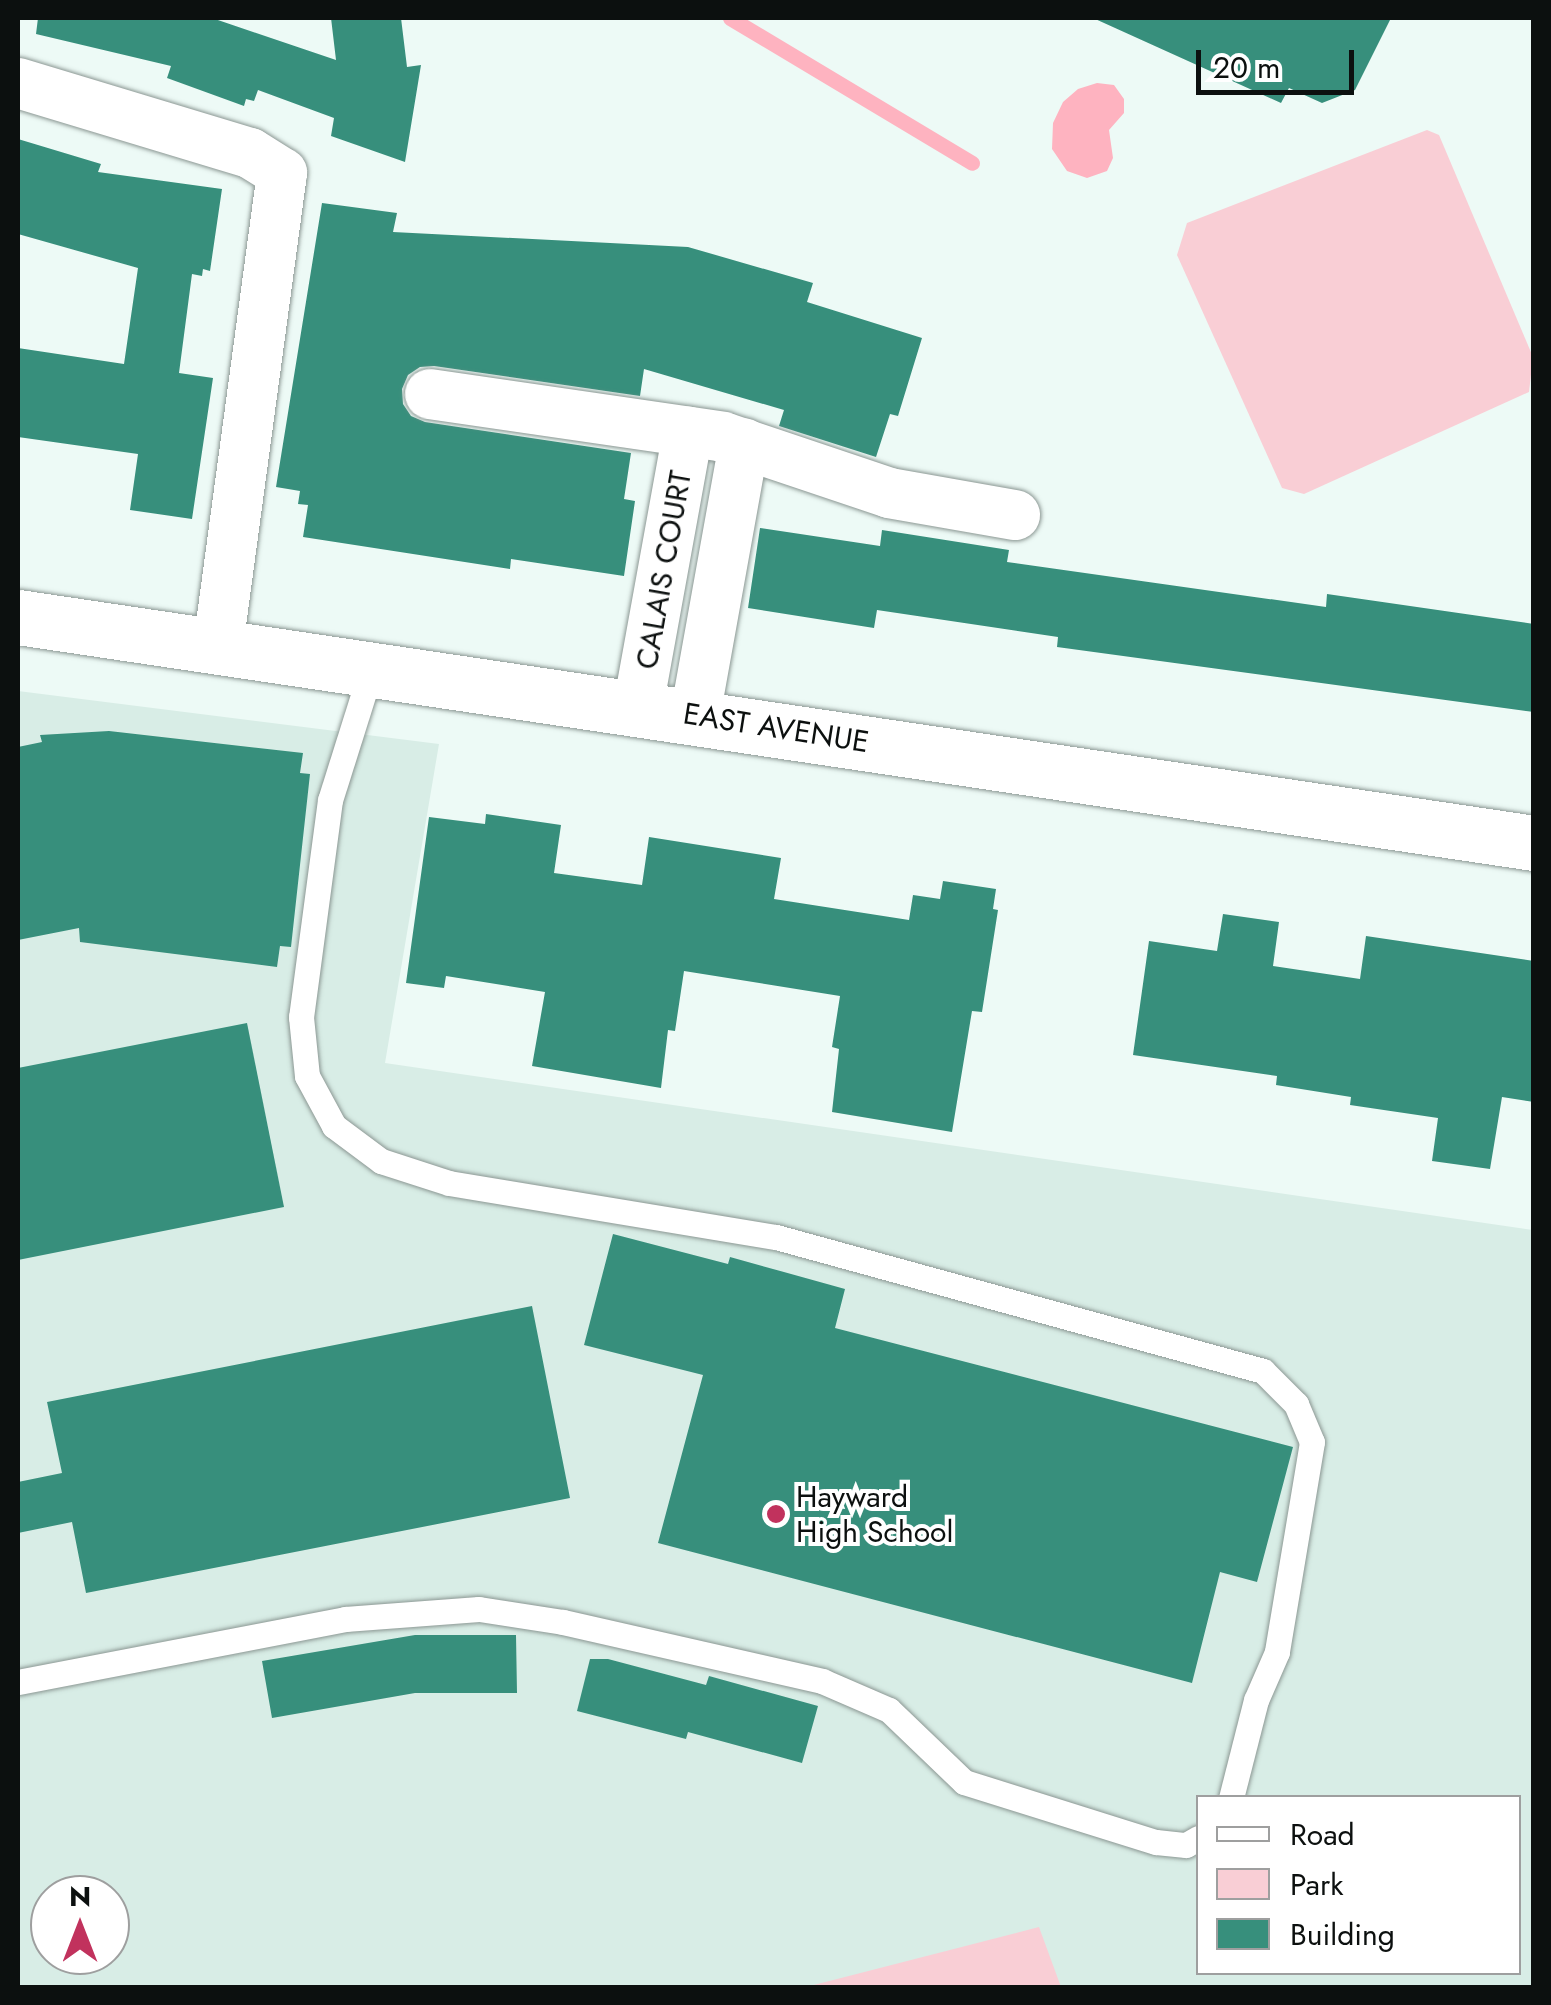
<!DOCTYPE html>
<style>
body{margin:0}
#map{position:relative;width:1551px;height:2005px;overflow:hidden;background:#edfaf6;font-family:Jost,sans-serif}
div>[style]{position:absolute}
[style*='--x']{left:calc(var(--x)*1px);top:calc(var(--y)*1px);width:calc(var(--w)*1px);rotate:calc(var(--a)*1deg)}
.built>*{inset:0;background:#d8ede6}
.green>*{inset:0;background:#f9ced5}
.water>*{inset:0;background:#feb3c0}
.stream>*{height:15px;margin:-7.5px;padding:0 7.5px;transform-origin:7.5px;border-radius:7.5px;background:#feb3c0}
.building>*{inset:0;background:#378f7c}
.roads{filter:drop-shadow(0 0 2px #8b9793) drop-shadow(0 0 2px #8b9793)}
.service>*{height:25px;margin:-12.5px;padding:0 12.5px;transform-origin:12.5px;border-radius:12.5px;background:#fff}
.minor>*{height:50px;margin:-25px;padding:0 25px;transform-origin:25px;border-radius:25px;background:#fff}
.tertiary>*{height:55px;margin:-27.5px;padding:0 27.5px;transform-origin:27.5px;border-radius:27.5px;background:#fff}
.dots>*{width:28px;height:28px;translate:-50% -50%;box-sizing:border-box;border:5px solid #fff;border-radius:50%}
span{translate:-50% -50%;white-space:nowrap;text-align:center;line-height:1.15;-webkit-text-stroke:8px #fff;paint-order:stroke}
.street-label{font-size:30px;color:#0c100f}
.poi-label{font-size:30px;color:#0c100f}
.left{translate:0 -50%;text-align:left}
.frame{position:absolute;inset:0;border:20px solid #0c100f;pointer-events:none}
.legend{position:absolute;left:1196px;top:1795px;width:325px;height:180px;box-sizing:border-box;background:#fff;border:2px solid #9e9f9f;margin:0;padding:12px 18px;list-style:none;font-size:30px;color:#0c100f}
.legend li{display:flex;align-items:center;gap:20px;height:50px}
.legend b{width:50px;border:2px solid #9e9f9f}
.north{position:absolute;left:30px;top:1875px;width:100px;height:100px;box-sizing:border-box;background:#fff;border:2px solid #9e9f9f;border-radius:50%;rotate:0deg;font-size:28px;font-weight:700;line-height:40px;text-align:center;color:#0c100f}
.north::after{content:'';display:block;margin:auto;width:35px;height:45px;background:#c1325d;clip-path:polygon(50% 0,100% 100%,50% 72%,0 100%)}
.scale{position:absolute;left:1196px;top:50px;width:158px;height:45px;box-sizing:border-box;border:5px solid #0c100f;border-top:0;padding-left:12px;font-size:30px;line-height:35px;white-space:nowrap;color:#0c100f;-webkit-text-stroke:8px #fff;paint-order:stroke}
</style>
<div id="map">
<div class="built">
<div style="clip-path:polygon(evenodd,18px 691px,439px 744px,385px 1063px,1533px 1230px,1533px 1987px,18px 1988px,18px 691px,1198px 1798px,1518px 1798px,1518px 1972px,1198px 1972px,1198px 1798px,18px 691px,50px 1895px,110px 1895px,110px 1955px,50px 1955px,50px 1895px)"></div>
</div>
<div class="green">
<div style="clip-path:polygon(1427px 130px,1439px 135px,1533px 357px,1529px 392px,1304px 494px,1282px 488px,1177px 255px,1187px 223px)"></div>
<div style="clip-path:polygon(1039px 1927px,1061px 1987px,806px 1987px)"></div>
</div>
<div class="water">
<div style="clip-path:polygon(1097px 83px,1114px 85px,1124px 99px,1124px 113px,1109px 130px,1113px 158px,1107px 171px,1087px 178px,1067px 171px,1052px 149px,1053px 123px,1063px 102px,1078px 89px)"></div>
</div>
<div class="stream">
<div style="--x:730;--y:18;--w:282;--a:30.9"></div>
</div>
<div class="building">
<div style="clip-path:polygon(38px 18px,212px 18px,336px 60px,331px 18px,401px 18px,407px 67px,421px 65px,405px 162px,331px 136px,334px 118px,258px 90px,254px 101px,246px 99px,244px 106px,167px 78px,171px 66px,36px 34px)"></div>
<div style="clip-path:polygon(1093px 18px,1391px 18px,1355px 90px,1322px 103px,1289px 88px,1281px 103px)"></div>
<div style="clip-path:polygon(18px 139px,101px 164px,98px 172px,222px 189px,210px 271px,203px 269px,202px 276px,192px 274px,179px 373px,213px 378px,192px 519px,130px 510px,138px 454px,18px 437px,18px 348px,124px 364px,138px 268px,18px 234px)"></div>
<div style="clip-path:polygon(322px 203px,397px 213px,393px 232px,688px 247px,813px 283px,807px 302px,922px 338px,898px 416px,890px 414px,876px 457px,779px 426px,784px 410px,644px 369px,640px 396px,434px 366px,420px 367px,408px 375px,402px 389px,403px 404px,411px 416px,425px 422px,631px 453px,624px 499px,635px 501px,624px 576px,511px 559px,510px 569px,303px 537px,308px 505px,298px 504px,300px 491px,276px 487px)"></div>
<div style="clip-path:polygon(760px 528px,880px 546px,882px 530px,1009px 550px,1007px 562px,1326px 607px,1327px 594px,1534px 624px,1534px 712px,1057px 647px,1058px 637px,877px 610px,874px 628px,748px 608px)"></div>
<div style="clip-path:polygon(109px 731px,303px 753px,300px 773px,310px 774px,291px 947px,280px 946px,277px 967px,80px 942px,79px 928px,18px 940px,18px 747px,42px 742px,40px 735px)"></div>
<div style="clip-path:polygon(486px 814px,561px 825px,554px 873px,642px 885px,649px 837px,781px 858px,774px 899px,909px 920px,913px 895px,940px 899px,943px 881px,996px 889px,993px 909px,998px 910px,982px 1012px,972px 1011px,952px 1132px,832px 1112px,839px 1049px,832px 1047px,840px 996px,684px 971px,675px 1031px,668px 1030px,661px 1088px,532px 1066px,545px 992px,446px 976px,444px 988px,406px 983px,429px 817px,485px 824px)"></div>
<div style="clip-path:polygon(1223px 914px,1279px 922px,1273px 966px,1360px 979px,1366px 936px,1534px 961px,1534px 1102px,1502px 1097px,1490px 1169px,1432px 1161px,1438px 1118px,1350px 1105px,1351px 1097px,1276px 1085px,1277px 1076px,1133px 1055px,1149px 941px,1217px 951px)"></div>
<div style="clip-path:polygon(247px 1023px,284px 1207px,18px 1260px,18px 1068px)"></div>
<div style="clip-path:polygon(613px 1234px,728px 1264px,730px 1257px,845px 1289px,835px 1328px,1293px 1447px,1257px 1582px,1220px 1572px,1192px 1683px,658px 1543px,703px 1375px,584px 1345px)"></div>
<div style="clip-path:polygon(532px 1306px,570px 1498px,86px 1593px,72px 1522px,18px 1533px,18px 1482px,62px 1473px,47px 1402px)"></div>
<div style="clip-path:polygon(415px 1635px,516px 1635px,517px 1693px,415px 1693px,272px 1718px,262px 1661px)"></div>
<div style="clip-path:polygon(590px 1659px,608px 1659px,706px 1685px,709px 1676px,818px 1706px,802px 1763px,688px 1732px,686px 1739px,577px 1711px)"></div>
</div>
<div class="roads">
<div class="service">
<div style="--x:372;--y:667;--w:139;--a:107.5"></div>
<div style="--x:330;--y:800;--w:219;--a:97.6"></div>
<div style="--x:301;--y:1017;--w:59;--a:84.2"></div>
<div style="--x:307;--y:1076;--w:57;--a:61.6"></div>
<div style="--x:334;--y:1126;--w:59;--a:36.7"></div>
<div style="--x:381;--y:1161;--w:71;--a:17.9"></div>
<div style="--x:449;--y:1183;--w:331;--a:9.4"></div>
<div style="--x:776;--y:1237;--w:505;--a:15.38"></div>
<div style="--x:1263;--y:1371;--w:47;--a:45"></div>
<div style="--x:1296;--y:1404;--w:41;--a:67.2"></div>
<div style="--x:1312;--y:1442;--w:213;--a:99.5"></div>
<div style="--x:1277;--y:1652;--w:52;--a:113.6"></div>
<div style="--x:1256;--y:1700;--w:101;--a:104.3"></div>
<div style="--x:18;--y:1682;--w:333;--a:-10.9"></div>
<div style="--x:345;--y:1619;--w:134;--a:-4.3"></div>
<div style="--x:479;--y:1609;--w:85;--a:8.8"></div>
<div style="--x:563;--y:1622;--w:266;--a:12.8"></div>
<div style="--x:822;--y:1681;--w:73;--a:23.4"></div>
<div style="--x:889;--y:1710;--w:104;--a:43.8"></div>
<div style="--x:964;--y:1782;--w:201;--a:17.4"></div>
<div style="--x:1156;--y:1842;--w:30;--a:6"></div>
<div style="--x:1186;--y:1845;--w:14;--a:-30"></div>
</div>
<div class="minor">
<div style="--x:18;--y:83;--w:242;--a:16.8"></div>
<div style="--x:250;--y:153;--w:38;--a:32"></div>
<div style="--x:282;--y:173;--w:476;--a:97.7"></div>
<div style="--x:430;--y:394;--w:296;--a:8.3"></div>
<div style="--x:723;--y:437;--w:175;--a:18.6"></div>
<div style="--x:889;--y:493;--w:128;--a:9.9"></div>
<div style="--x:638;--y:707;--w:280;--a:-79.7"></div>
<div style="--x:695;--y:716;--w:277;--a:-79.8"></div>
</div>
<div class="tertiary">
<div style="--x:18;--y:617;--w:1533;--a:8.48"></div>
</div>
</div>
<div class="dots">
<div style="left:776px;top:1514px;background:#c1325d"></div>
</div>
<div class="street-label">
<span style="left:664px;top:570px;rotate:-80deg">CALAIS COURT</span>
<span style="left:776px;top:728px;rotate:9deg">EAST AVENUE</span>
</div>
<div class="poi-label">
<span class="left" style="left:796px;top:1514px">Hayward<br>High School</span>
</div>
<div class="frame"></div>
<ul class="legend">
<li><b style="height:12px;background:#fff"></b>Road</li>
<li><b style="height:28px;background:#f9ced5"></b>Park</li>
<li><b style="height:28px;background:#378f7c"></b>Building</li>
</ul>
<div class="north">N</div>
<div class="scale">20 m</div>
</div>
